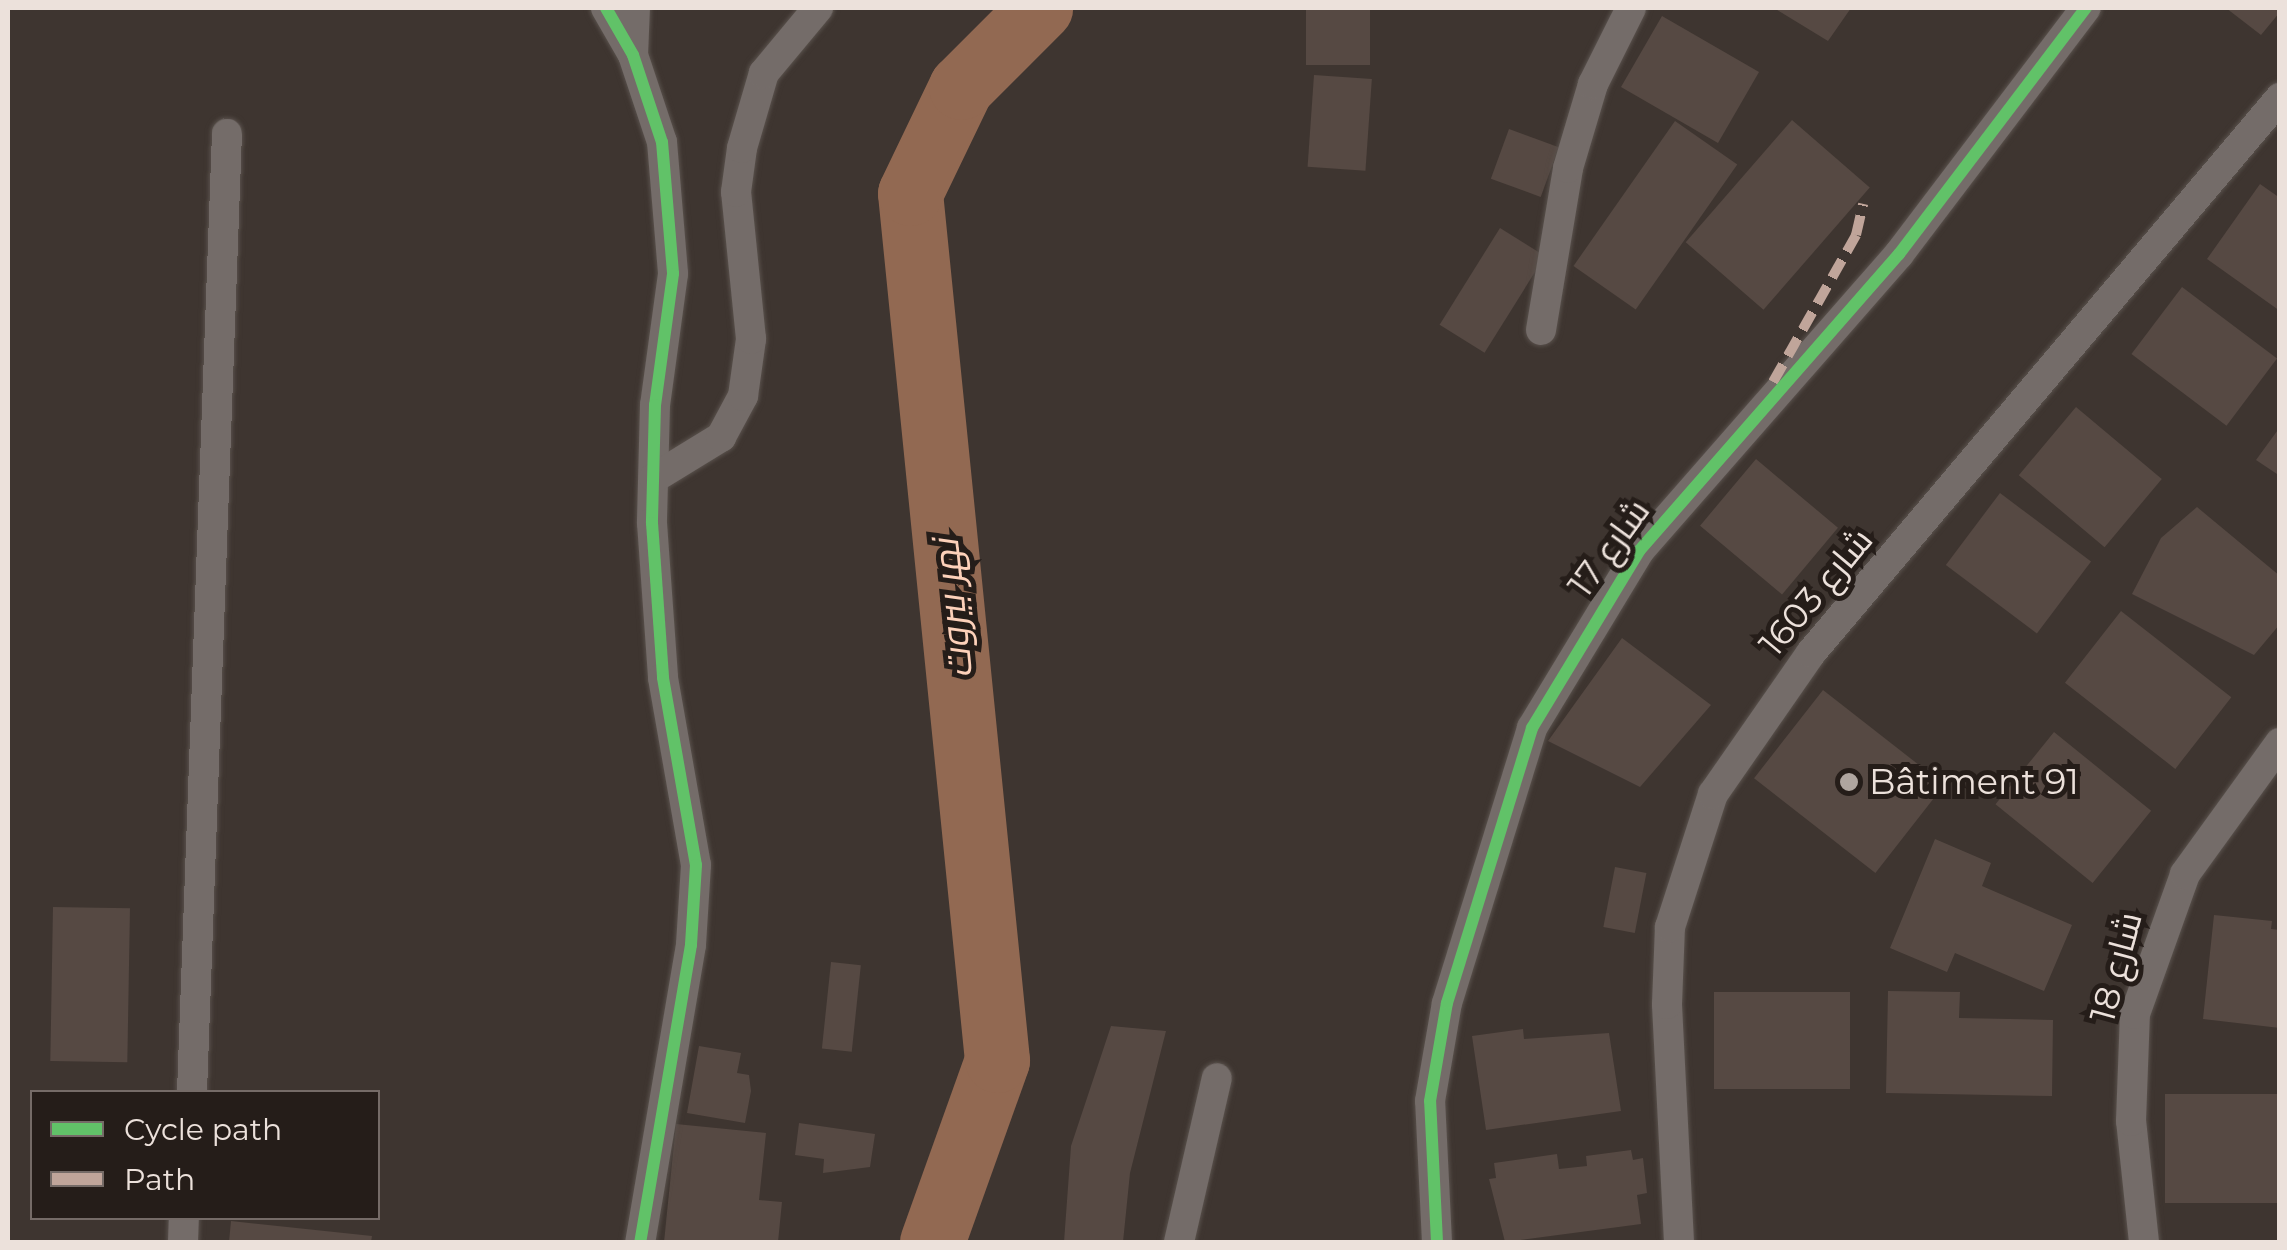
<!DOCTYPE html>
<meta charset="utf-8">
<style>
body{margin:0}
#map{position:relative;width:2287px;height:1250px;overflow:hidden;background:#3e3530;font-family:Montserrat,Cairo,sans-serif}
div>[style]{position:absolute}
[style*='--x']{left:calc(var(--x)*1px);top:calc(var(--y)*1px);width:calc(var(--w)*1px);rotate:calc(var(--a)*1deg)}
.river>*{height:65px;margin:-32.5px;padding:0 32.5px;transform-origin:32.5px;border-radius:32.5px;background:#926952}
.building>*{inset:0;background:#564943;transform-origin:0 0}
.roads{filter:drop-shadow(0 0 2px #59514c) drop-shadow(0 0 2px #59514c)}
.minor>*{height:30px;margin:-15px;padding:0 15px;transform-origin:15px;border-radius:15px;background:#746c69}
.quiet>*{height:10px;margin-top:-5px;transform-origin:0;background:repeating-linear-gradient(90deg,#c0a59a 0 20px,transparent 0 30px)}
.cycleway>*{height:12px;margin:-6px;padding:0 6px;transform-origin:6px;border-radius:6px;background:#61c268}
.dots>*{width:28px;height:28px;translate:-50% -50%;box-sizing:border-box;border:5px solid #251d19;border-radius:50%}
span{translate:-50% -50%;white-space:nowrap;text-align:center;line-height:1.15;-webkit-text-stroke:10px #251d19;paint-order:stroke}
.street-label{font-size:35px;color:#ece1db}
.poi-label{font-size:35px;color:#ece1db}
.left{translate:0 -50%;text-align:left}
.water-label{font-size:38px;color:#fdd1ba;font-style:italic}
.frame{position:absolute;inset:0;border:10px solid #ece1db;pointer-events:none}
.legend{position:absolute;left:30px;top:1090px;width:350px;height:130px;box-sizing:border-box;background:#251d19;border:2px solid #756b67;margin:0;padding:12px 18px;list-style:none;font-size:30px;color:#ece1db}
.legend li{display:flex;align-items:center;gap:20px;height:50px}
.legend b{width:50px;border:2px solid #756b67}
</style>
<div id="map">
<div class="river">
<div style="--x:932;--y:1242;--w:193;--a:-70.3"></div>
<div style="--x:997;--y:1060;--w:871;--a:-95.73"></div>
<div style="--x:910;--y:193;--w:118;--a:-64.3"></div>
<div style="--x:961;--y:87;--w:112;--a:-45"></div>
</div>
<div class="building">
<div style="left:1306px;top:8px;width:64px;height:57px"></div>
<div style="clip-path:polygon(1774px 8px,1851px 8px,1828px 41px)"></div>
<div style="clip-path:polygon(2226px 8px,2280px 8px,2280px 12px,2261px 35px)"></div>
<div style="left:1662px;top:16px;width:112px;height:82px;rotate:30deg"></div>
<div style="left:1314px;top:75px;width:58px;height:92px;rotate:4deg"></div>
<div style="left:1792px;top:120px;width:103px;height:162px;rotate:41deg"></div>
<div style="left:1675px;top:121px;width:76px;height:177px;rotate:35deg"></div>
<div style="left:1509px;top:129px;width:53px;height:53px;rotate:20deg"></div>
<div style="clip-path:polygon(2260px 184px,2280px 198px,2280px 311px,2207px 259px)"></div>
<div style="left:1500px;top:228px;width:53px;height:114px;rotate:32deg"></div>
<div style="left:2182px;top:287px;width:119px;height:84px;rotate:37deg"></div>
<div style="left:2076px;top:407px;width:112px;height:89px;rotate:40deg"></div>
<div style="clip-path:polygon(2280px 427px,2280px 476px,2256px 460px)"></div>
<div style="left:1756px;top:459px;width:107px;height:87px;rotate:40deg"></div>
<div style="left:2000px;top:493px;width:114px;height:90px;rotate:37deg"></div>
<div style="clip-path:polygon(2197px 507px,2280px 576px,2280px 624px,2254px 655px,2132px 594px,2161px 538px)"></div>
<div style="left:2121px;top:611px;width:140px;height:91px;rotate:38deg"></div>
<div style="clip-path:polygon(1622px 638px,1711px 705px,1640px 787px,1548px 741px)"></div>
<div style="left:1823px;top:690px;width:154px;height:112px;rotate:38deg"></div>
<div style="left:2054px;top:732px;width:125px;height:93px;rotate:39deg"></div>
<div style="clip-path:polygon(1935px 839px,1991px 863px,1982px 886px,2072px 925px,2044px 991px,1955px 953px,1947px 972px,1890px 948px)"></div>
<div style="left:1615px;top:867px;width:32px;height:61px;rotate:11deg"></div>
<div style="left:53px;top:907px;width:77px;height:154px;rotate:1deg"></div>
<div style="clip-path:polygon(2214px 915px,2272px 921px,2271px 929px,2280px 930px,2280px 1028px,2203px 1019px)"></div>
<div style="left:831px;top:962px;width:30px;height:87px;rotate:6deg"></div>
<div style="clip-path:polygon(1888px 991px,1960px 992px,1959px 1018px,2053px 1020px,2052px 1096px,1886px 1093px)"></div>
<div style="left:1714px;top:992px;width:136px;height:97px"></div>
<div style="clip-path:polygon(1111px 1026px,1166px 1031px,1130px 1173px,1123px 1242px,1064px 1242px,1071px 1146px)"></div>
<div style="clip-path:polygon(1523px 1029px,1524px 1039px,1609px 1033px,1621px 1111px,1486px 1130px,1472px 1036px)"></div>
<div style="clip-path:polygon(699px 1046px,741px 1053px,737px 1073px,749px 1075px,751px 1091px,745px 1123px,687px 1113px)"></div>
<div style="left:2280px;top:1094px;width:109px;height:115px;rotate:90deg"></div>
<div style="clip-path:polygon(799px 1123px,875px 1134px,870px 1167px,823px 1173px,824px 1159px,795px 1155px)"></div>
<div style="clip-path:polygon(676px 1124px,766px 1133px,759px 1200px,782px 1202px,778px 1242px,664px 1242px)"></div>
<div style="clip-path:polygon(1631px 1150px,1633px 1160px,1643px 1158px,1647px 1193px,1637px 1195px,1641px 1224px,1505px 1242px,1489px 1179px,1496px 1178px,1494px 1163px,1557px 1154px,1559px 1169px,1587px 1166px,1586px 1156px)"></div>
<div style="clip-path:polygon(231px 1221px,372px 1236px,371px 1242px,229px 1242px)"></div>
</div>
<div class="roads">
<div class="minor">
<div style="--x:606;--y:8;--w:54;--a:60.1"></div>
<div style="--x:633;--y:55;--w:92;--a:71.6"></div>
<div style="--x:662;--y:142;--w:132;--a:85.2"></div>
<div style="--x:673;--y:274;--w:132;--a:97.8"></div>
<div style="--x:655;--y:405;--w:118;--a:91.5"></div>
<div style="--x:652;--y:523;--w:155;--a:85.9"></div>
<div style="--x:663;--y:678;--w:190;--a:80"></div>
<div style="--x:696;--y:865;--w:80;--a:93.6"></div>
<div style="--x:691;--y:945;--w:301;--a:99.7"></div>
<div style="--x:633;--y:55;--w:47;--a:-87.6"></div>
<div style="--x:1541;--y:330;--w:164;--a:-80.5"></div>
<div style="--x:1568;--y:168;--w:88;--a:-73.4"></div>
<div style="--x:1593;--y:84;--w:85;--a:-63.4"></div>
<div style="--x:654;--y:478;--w:79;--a:-31.5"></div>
<div style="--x:721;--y:437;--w:47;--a:-61.8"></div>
<div style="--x:743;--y:396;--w:58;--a:-82"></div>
<div style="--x:751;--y:339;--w:148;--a:-95.8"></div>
<div style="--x:736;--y:192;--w:44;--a:-82.2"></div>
<div style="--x:742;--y:148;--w:78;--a:-73.7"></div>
<div style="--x:764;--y:73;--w:85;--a:-50.3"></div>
<div style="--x:192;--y:1092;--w:959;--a:-87.91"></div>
<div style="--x:183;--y:1242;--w:24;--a:-88"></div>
<div style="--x:1179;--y:1242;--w:168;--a:-77"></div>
<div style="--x:1437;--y:1242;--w:141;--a:-92.8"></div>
<div style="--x:1430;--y:1101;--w:99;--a:-80.2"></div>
<div style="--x:1447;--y:1003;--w:288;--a:-72.8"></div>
<div style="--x:1532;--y:728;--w:207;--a:-58.8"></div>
<div style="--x:1639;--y:551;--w:395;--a:-48.8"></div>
<div style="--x:1899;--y:254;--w:309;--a:-52.8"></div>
<div style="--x:1679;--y:1242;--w:238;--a:-92.9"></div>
<div style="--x:1667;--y:1004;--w:77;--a:-87.8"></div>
<div style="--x:1670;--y:927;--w:140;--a:-72.1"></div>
<div style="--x:1713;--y:794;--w:172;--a:-55.2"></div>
<div style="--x:1811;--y:653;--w:727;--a:-49.8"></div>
<div style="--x:2144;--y:1242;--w:122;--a:-96.1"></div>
<div style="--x:2131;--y:1121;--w:107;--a:-87.9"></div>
<div style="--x:2135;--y:1014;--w:149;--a:-70.3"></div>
<div style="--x:2185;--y:874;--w:162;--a:-54.1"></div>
</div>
</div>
<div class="quiet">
<div style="--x:1773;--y:382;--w:169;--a:-60.5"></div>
<div style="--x:1856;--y:235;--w:32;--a:-77"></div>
</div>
<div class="cycleway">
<div style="--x:606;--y:8;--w:54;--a:60.1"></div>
<div style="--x:633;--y:55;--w:92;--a:71.6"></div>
<div style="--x:662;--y:142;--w:132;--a:85.2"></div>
<div style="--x:673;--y:274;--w:132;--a:97.8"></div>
<div style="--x:655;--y:405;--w:118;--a:91.5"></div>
<div style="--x:652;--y:523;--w:155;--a:85.9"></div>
<div style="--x:663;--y:678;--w:190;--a:80"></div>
<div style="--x:696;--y:865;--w:80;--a:93.6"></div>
<div style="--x:691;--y:945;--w:301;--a:99.7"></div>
<div style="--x:1437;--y:1242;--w:141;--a:-92.8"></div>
<div style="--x:1430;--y:1101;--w:99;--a:-80.2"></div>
<div style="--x:1447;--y:1003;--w:288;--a:-72.8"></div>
<div style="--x:1532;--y:728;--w:207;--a:-58.8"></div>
<div style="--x:1639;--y:551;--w:395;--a:-48.8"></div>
<div style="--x:1899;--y:254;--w:309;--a:-52.8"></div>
</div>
<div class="dots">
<div style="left:1849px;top:782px;background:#afa59f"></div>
</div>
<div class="street-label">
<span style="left:1609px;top:548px;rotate:-54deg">شارع 17</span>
<span style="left:1816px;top:592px;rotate:-50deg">شارع 1603</span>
<span style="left:2116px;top:967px;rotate:-75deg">شارع 18</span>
</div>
<div class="poi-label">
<span class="left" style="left:1869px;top:782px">Bâtiment 91</span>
</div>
<div class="water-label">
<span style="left:952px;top:609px;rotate:-96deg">نهر بيروت</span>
</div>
<div class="frame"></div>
<ul class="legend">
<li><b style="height:12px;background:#61c268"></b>Cycle path</li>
<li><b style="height:12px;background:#c0a59a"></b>Path</li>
</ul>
</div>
